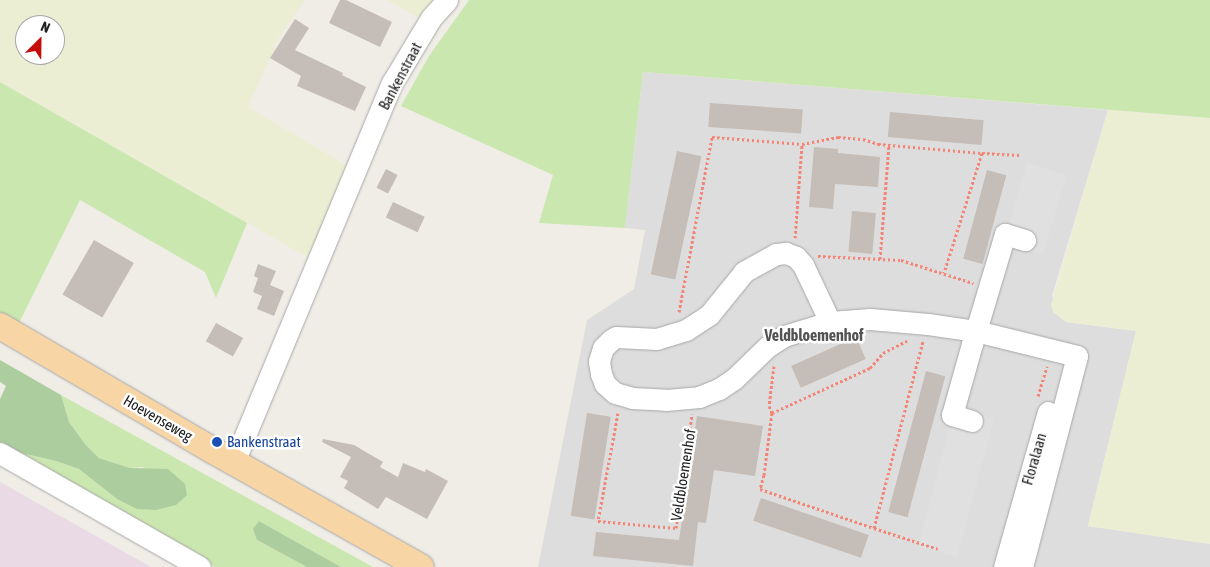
<!DOCTYPE html>
<style>
body{margin:0}
#map{position:relative;width:1210px;height:567px;overflow:hidden;background:#f0ede7;font-family:"Asap Condensed",sans-serif}
div>[style]{position:absolute}
[style*='--x']{left:calc(var(--x)*1px);top:calc(var(--y)*1px);width:calc(var(--w)*1px);rotate:calc(var(--a)*1deg)}
.residential>*{inset:0;background:#dedddd}
.industrial>*{inset:0;background:#e9dae6}
.farmland>*{inset:0;background:#eceed4}
.grass>*{inset:0;background:#cbe7b0}
.forest>*{inset:0;background:#accd9e}
.parking>*{inset:0;background:#e0e0e0}
.building>*{inset:0;background:#c5bdb7;transform-origin:0 0}
.path>*{height:3px;margin-top:-1.5px;transform-origin:0;background:repeating-linear-gradient(90deg,#f38476 0 2.5px,transparent 0 5px)}
.roads{filter:drop-shadow(0 0 1px #a7a7a7) drop-shadow(0 0 1px #a7a7a7)}
.minor>*{height:21px;margin:-10.5px;padding:0 10.5px;transform-origin:10.5px;border-radius:10.5px;background:#fff}
.major>*{height:26px;margin:-13px;padding:0 13px;transform-origin:13px;border-radius:13px;background:#f7d5a5}
.dots>*{width:14px;height:14px;translate:-50% -50%;box-sizing:border-box;border:2px solid #fff;border-radius:50%}
span{translate:-50% -50%;white-space:nowrap;text-align:center;line-height:1.15;-webkit-text-stroke:5px #fff;paint-order:stroke}
.street-label{font-size:15px;color:#202020}
.transit-label{font-size:15px;color:#164399}
.left{translate:0 -50%;text-align:left}
.neighbourhood-label{font-size:16px;color:#535353;font-weight:700}
.north{position:absolute;left:15px;top:15px;width:50px;height:50px;box-sizing:border-box;background:#fff;border:1px solid #a6a6a6;border-radius:50%;rotate:23deg;font-size:14px;font-weight:700;line-height:20px;text-align:center;color:#202020}
.north::after{content:'';display:block;margin:auto;width:18px;height:22px;background:#c60c0b;clip-path:polygon(50% 0,100% 100%,50% 72%,0 100%)}
</style>
<div id="map">
<div class="residential">
<div style="clip-path:polygon(643px 72px,1108px 110px,1052px 296px,1066px 322px,1136px 331px,1088px 526px,1210px 544px,1210px 567px,538px 567px,587px 320px,634px 289px,645px 230px,625px 228px)"></div>
</div>
<div class="industrial">
<div style="clip-path:polygon(0 482px,151px 567px,0 567px)"></div>
</div>
<div class="farmland">
<div style="clip-path:polygon(evenodd,0 0,305px 0,280px 36px,248px 107px,348px 166px,309px 258px,0 82px,0 0,25px 25px,55px 25px,55px 55px,25px 55px,25px 25px)"></div>
<div style="clip-path:polygon(387px 0,438px 0,423px 20px)"></div>
<div style="clip-path:polygon(1108px 110px,1210px 118px,1210px 544px,1088px 526px,1136px 331px,1066px 322px,1053px 312px,1051px 305px)"></div>
</div>
<div class="grass">
<div style="clip-path:polygon(469px 0,1210px 0,1210px 118px,643px 72px,625px 228px,539px 223px,553px 175px,401px 106px,429px 56px)"></div>
<div style="clip-path:polygon(0 82px,247px 223px,216px 298px,205px 272px,80px 200px,18px 325px,0 315px)"></div>
<div style="clip-path:polygon(61px 395px,373px 567px,341px 567px,259px 521px,257px 540px,307px 567px,215px 567px,17px 452px,56px 461px,79px 469px,117px 499px,144px 467px,130px 468px,99px 458px,85px 444px,69px 422px)"></div>
</div>
<div class="forest">
<div style="clip-path:polygon(0 360px,61px 395px,69px 422px,85px 444px,99px 458px,130px 468px,168px 469px,185px 484px,187px 495px,176px 505px,156px 510px,137px 509px,117px 499px,79px 469px,56px 461px,17px 452px,0 442px,0 399px,6px 386px,0 382px)"></div>
<div style="clip-path:polygon(259px 521px,341px 567px,307px 567px,257px 540px,253px 529px)"></div>
</div>
<div class="parking">
<div style="clip-path:polygon(1027px 163px,1067px 175px,1043px 254px,1016px 245px,1009px 224px)"></div>
<div style="clip-path:polygon(967px 411px,994px 419px,957px 557px,918px 547px,950px 426px,962px 429px)"></div>
</div>
<div class="building">
<div style="clip-path:polygon(340px 0,346px 0,392px 22px,380px 47px,329px 23px)"></div>
<div style="clip-path:polygon(295px 19px,309px 28px,295px 50px,343px 73px,342px 75px,366px 87px,355px 111px,297px 86px,301px 76px,270px 58px)"></div>
<div style="left:710px;top:103px;width:93px;height:24px;rotate:4deg"></div>
<div style="left:890px;top:112px;width:94px;height:25px;rotate:5deg"></div>
<div style="clip-path:polygon(814px 147px,838px 149px,838px 153px,880px 157px,878px 187px,835px 184px,833px 209px,809px 207px)"></div>
<div style="left:677px;top:151px;width:25px;height:126px;rotate:12deg"></div>
<div style="left:386px;top:169px;width:13px;height:21px;rotate:27deg"></div>
<div style="left:987px;top:170px;width:20px;height:92px;rotate:15deg"></div>
<div style="left:393px;top:202px;width:35px;height:17px;rotate:25deg"></div>
<div style="left:852px;top:211px;width:24px;height:41px;rotate:5deg"></div>
<div style="left:94px;top:240px;width:46px;height:63px;rotate:30deg"></div>
<div style="clip-path:polygon(258px 264px,276px 271px,270px 285px,284px 291px,274px 316px,257px 309px,262px 296px,253px 292px,258px 278px,254px 276px)"></div>
<div style="left:216px;top:323px;width:31px;height:21px;rotate:29deg"></div>
<div style="left:856px;top:337px;width:24px;height:71px;rotate:66deg"></div>
<div style="left:926px;top:371px;width:20px;height:146px;rotate:15deg"></div>
<div style="left:587px;top:413px;width:24px;height:104px;rotate:9deg"></div>
<div style="clip-path:polygon(697px 416px,763px 426px,755px 476px,714px 470px,706px 523px,698px 522px,693px 566px,593px 556px,596px 532px,679px 540px)"></div>
<div style="clip-path:polygon(323px 439px,354px 445px,383px 462px,380px 467px,398px 477px,403px 463px,425px 472px,426px 469px,448px 481px,427px 519px,386px 497px,378px 509px,344px 488px,348px 481px,340px 477px,351px 457px,322px 442px)"></div>
<div style="left:761px;top:498px;width:114px;height:24px;rotate:19deg"></div>
</div>
<div class="path">
<div style="--x:982;--y:153;--w:38;--a:3"></div>
<div style="--x:795;--y:238;--w:94;--a:-85.7"></div>
<div style="--x:818;--y:256;--w:83;--a:2.8"></div>
<div style="--x:901;--y:260;--w:76;--a:17.7"></div>
<div style="--x:880;--y:259;--w:114;--a:-85.5"></div>
<div style="--x:679;--y:312;--w:178;--a:-79.3"></div>
<div style="--x:712;--y:137;--w:90;--a:4.4"></div>
<div style="--x:802;--y:144;--w:37;--a:-11"></div>
<div style="--x:838;--y:137;--w:25;--a:5"></div>
<div style="--x:863;--y:139;--w:16;--a:18"></div>
<div style="--x:878;--y:144;--w:104;--a:4.9"></div>
<div style="--x:982;--y:153;--w:126;--a:107.6"></div>
<div style="--x:774;--y:366;--w:40;--a:97.1"></div>
<div style="--x:769;--y:406;--w:8;--a:67"></div>
<div style="--x:772;--y:413;--w:63;--a:97.4"></div>
<div style="--x:764;--y:475;--w:15;--a:106"></div>
<div style="--x:760;--y:489;--w:120;--a:18.9"></div>
<div style="--x:874;--y:528;--w:193;--a:-75.3"></div>
<div style="--x:1038;--y:396;--w:31;--a:-73"></div>
<div style="--x:618;--y:413;--w:110;--a:100.5"></div>
<div style="--x:598;--y:521;--w:78;--a:5.1"></div>
<div style="--x:676;--y:528;--w:115;--a:-82"></div>
<div style="--x:772;--y:413;--w:108;--a:-24.7"></div>
<div style="--x:870;--y:368;--w:20;--a:-49"></div>
<div style="--x:883;--y:353;--w:27;--a:-27"></div>
<div style="--x:874;--y:528;--w:67;--a:18.2"></div>
</div>
<div class="roads">
<div class="minor">
<div style="--x:830;--y:322;--w:63;--a:-115.3"></div>
<div style="--x:803;--y:265;--w:11;--a:-131"></div>
<div style="--x:796;--y:257;--w:11;--a:-158"></div>
<div style="--x:786;--y:253;--w:10;--a:174"></div>
<div style="--x:776;--y:254;--w:37;--a:151"></div>
<div style="--x:744;--y:272;--w:55;--a:129.1"></div>
<div style="--x:709;--y:315;--w:27;--a:147"></div>
<div style="--x:686;--y:330;--w:30;--a:163"></div>
<div style="--x:657;--y:339;--w:41;--a:-177.2"></div>
<div style="--x:616;--y:337;--w:6;--a:149"></div>
<div style="--x:611;--y:340;--w:11;--a:135"></div>
<div style="--x:603;--y:348;--w:14;--a:107"></div>
<div style="--x:599;--y:361;--w:13;--a:81"></div>
<div style="--x:601;--y:374;--w:11;--a:68"></div>
<div style="--x:605;--y:384;--w:13;--a:42"></div>
<div style="--x:615;--y:393;--w:18;--a:16"></div>
<div style="--x:632;--y:398;--w:34;--a:3"></div>
<div style="--x:666;--y:400;--w:33;--a:-5"></div>
<div style="--x:699;--y:397;--w:22;--a:-22"></div>
<div style="--x:719;--y:389;--w:18;--a:-34"></div>
<div style="--x:734;--y:379;--w:46;--a:-44.1"></div>
<div style="--x:767;--y:347;--w:20;--a:-33"></div>
<div style="--x:784;--y:336;--w:48;--a:-16.9"></div>
<div style="--x:830;--y:322;--w:40;--a:-4.3"></div>
<div style="--x:870;--y:319;--w:58;--a:4.9"></div>
<div style="--x:928;--y:324;--w:49;--a:8.3"></div>
<div style="--x:976;--y:331;--w:104;--a:13.9"></div>
<div style="--x:1077;--y:356;--w:218;--a:104.6"></div>
<div style="--x:972;--y:421;--w:21;--a:-163"></div>
<div style="--x:952;--y:415;--w:74;--a:-74.3"></div>
<div style="--x:972;--y:344;--w:115;--a:-73.3"></div>
<div style="--x:1005;--y:234;--w:21;--a:17"></div>
<div style="--x:0;--y:453;--w:230;--a:29.7"></div>
<div style="--x:234;--y:462;--w:411;--a:-67.4"></div>
<div style="--x:392;--y:83;--w:76;--a:-59"></div>
<div style="--x:431;--y:18;--w:24;--a:-48"></div>
<div style="--x:1004;--y:567;--w:161;--a:-74.2"></div>
</div>
<div class="major">
<div style="--x:0;--y:326;--w:248;--a:30.3"></div>
<div style="--x:214;--y:451;--w:237;--a:29.3"></div>
</div>
</div>
<div class="dots">
<div style="left:217px;top:442px;background:#1a4fb4"></div>
</div>
<div class="street-label">
<span style="left:400px;top:76px;rotate:-62deg">Bankenstraat</span>
<span style="left:158px;top:418px;rotate:30deg">Hoevenseweg</span>
<span style="left:1034px;top:459px;rotate:-74deg">Floralaan</span>
<span style="left:683px;top:475px;rotate:-81deg">Veldbloemenhof</span>
</div>
<div class="transit-label">
<span class="left" style="left:227px;top:442px">Bankenstraat</span>
</div>
<div class="neighbourhood-label">
<span style="left:814px;top:335px">Veldbloemenhof</span>
</div>
<div class="north">N</div>
</div>
